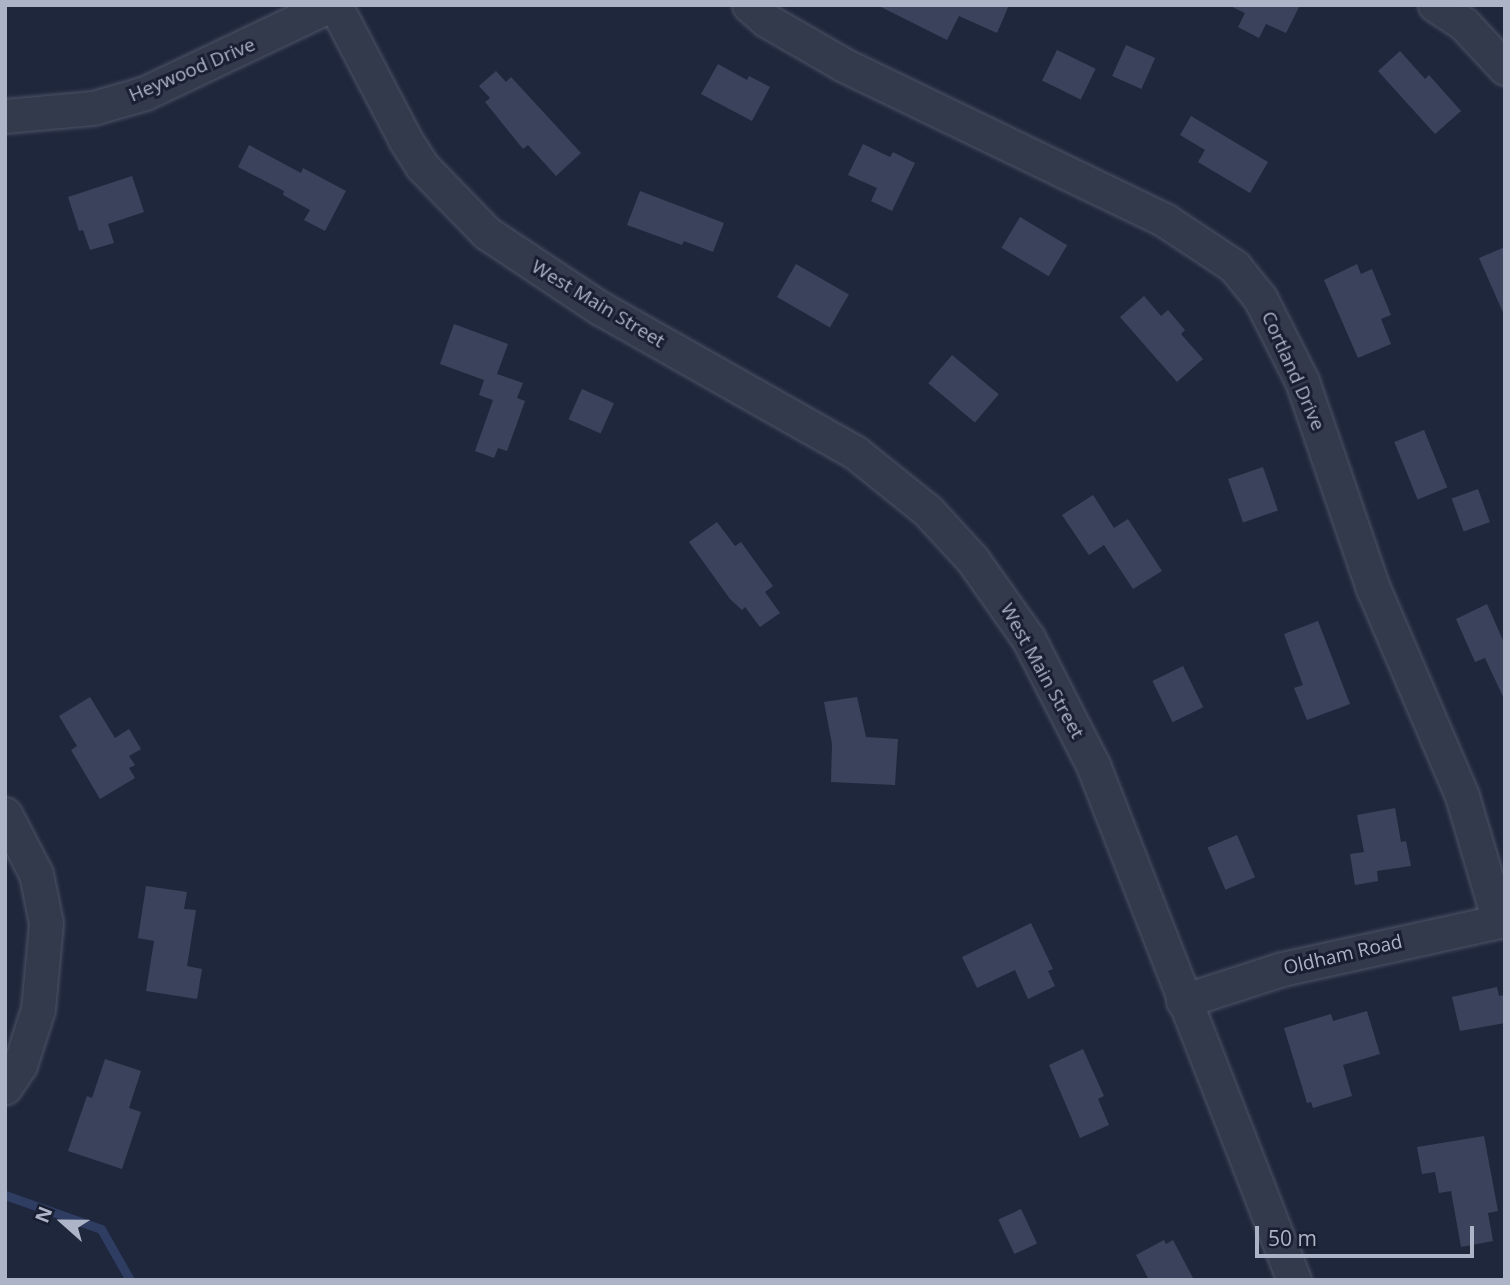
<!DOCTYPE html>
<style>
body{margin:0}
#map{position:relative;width:1510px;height:1285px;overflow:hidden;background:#1f273c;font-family:"Open Sans",sans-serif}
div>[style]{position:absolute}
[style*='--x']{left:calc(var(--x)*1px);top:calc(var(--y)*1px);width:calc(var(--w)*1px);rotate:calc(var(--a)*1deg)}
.stream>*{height:9px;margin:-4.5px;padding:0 4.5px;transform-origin:4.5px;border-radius:4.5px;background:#2f3d63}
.building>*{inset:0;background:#3b435c;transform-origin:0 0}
.roads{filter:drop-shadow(0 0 2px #4e5467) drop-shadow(0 0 2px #4e5467)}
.minor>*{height:33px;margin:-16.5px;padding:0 16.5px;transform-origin:16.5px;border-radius:16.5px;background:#333a4c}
span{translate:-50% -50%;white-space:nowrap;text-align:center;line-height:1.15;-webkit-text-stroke:6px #191f31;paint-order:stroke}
.street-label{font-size:19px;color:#aeb4c8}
.frame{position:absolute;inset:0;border:7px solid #aeb4c8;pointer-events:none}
.north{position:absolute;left:28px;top:1187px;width:70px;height:70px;-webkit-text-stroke:5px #191f31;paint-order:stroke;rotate:291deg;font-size:19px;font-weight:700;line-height:28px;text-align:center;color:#aeb4c8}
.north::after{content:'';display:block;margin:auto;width:24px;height:32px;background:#aeb4c8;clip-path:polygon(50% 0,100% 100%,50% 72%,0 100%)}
.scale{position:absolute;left:1255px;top:1226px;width:219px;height:32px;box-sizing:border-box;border:4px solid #aeb4c8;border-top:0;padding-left:9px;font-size:21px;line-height:24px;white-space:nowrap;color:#aeb4c8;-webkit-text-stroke:5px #191f31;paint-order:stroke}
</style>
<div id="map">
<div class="stream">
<div style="--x:5;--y:1195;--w:102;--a:19.5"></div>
<div style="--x:101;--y:1229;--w:59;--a:60.4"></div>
</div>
<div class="building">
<div style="clip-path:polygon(877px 5px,1009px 5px,997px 33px,959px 16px,947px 40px)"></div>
<div style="clip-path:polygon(1228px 5px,1300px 5px,1286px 33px,1266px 24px,1259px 38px,1238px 27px,1245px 13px)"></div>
<div style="left:1126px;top:45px;width:32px;height:34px;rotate:24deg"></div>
<div style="left:1057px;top:50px;width:43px;height:34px;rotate:26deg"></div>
<div style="clip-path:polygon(1400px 51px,1425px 79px,1429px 75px,1461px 111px,1435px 134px,1378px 71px)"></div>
<div style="clip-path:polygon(718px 64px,747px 80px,749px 76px,770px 87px,752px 121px,701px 94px)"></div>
<div style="clip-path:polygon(496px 71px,506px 82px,511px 77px,581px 153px,556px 176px,528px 145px,523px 149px,485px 102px,490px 98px,479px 86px)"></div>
<div style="clip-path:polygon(1191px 116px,1268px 162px,1250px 193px,1198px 162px,1205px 150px,1180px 135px)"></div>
<div style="clip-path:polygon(863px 144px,890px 157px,893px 152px,915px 163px,892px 211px,871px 201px,877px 188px,848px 175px)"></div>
<div style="clip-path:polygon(249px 145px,301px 173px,303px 168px,346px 191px,325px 231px,304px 220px,310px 210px,283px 195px,284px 191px,238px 167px)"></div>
<div style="clip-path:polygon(132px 176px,144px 212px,108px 224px,114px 243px,90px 250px,83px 230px,79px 231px,68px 197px)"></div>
<div style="clip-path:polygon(640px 191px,724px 223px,713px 252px,684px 241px,682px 245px,627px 225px)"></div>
<div style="left:1020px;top:217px;width:55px;height:36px;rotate:31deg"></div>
<div style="clip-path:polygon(1505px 247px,1505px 317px,1479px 258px)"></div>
<div style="left:796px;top:264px;width:61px;height:38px;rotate:30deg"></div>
<div style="clip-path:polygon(1357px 264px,1361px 274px,1372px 269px,1391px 315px,1381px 319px,1391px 344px,1358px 358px,1324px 280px)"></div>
<div style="clip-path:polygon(1144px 296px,1161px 316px,1168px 310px,1185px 330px,1181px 334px,1203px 359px,1177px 382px,1120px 317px)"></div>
<div style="clip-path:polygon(454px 324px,508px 344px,497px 374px,523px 383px,517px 398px,525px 401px,507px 451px,498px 448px,494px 458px,475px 451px,493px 400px,479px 395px,484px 380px,440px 364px)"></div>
<div style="left:952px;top:355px;width:61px;height:37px;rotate:40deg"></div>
<div style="left:582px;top:389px;width:35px;height:33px;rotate:24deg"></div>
<div style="left:1424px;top:430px;width:62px;height:32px;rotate:68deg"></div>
<div style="left:1263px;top:467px;width:46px;height:37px;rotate:71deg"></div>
<div style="left:1478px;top:489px;width:35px;height:28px;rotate:70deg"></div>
<div style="clip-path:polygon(1093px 495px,1114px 528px,1128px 519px,1162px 571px,1133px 589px,1104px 545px,1089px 555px,1062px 515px)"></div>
<div style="clip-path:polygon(717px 522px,735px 546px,741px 542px,773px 586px,765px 592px,780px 613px,760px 627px,745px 607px,742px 610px,730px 599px,689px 542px)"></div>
<div style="clip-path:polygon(1487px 604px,1505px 645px,1505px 701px,1485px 658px,1475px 662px,1456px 619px)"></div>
<div style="clip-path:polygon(1318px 621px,1350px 704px,1307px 720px,1294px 688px,1303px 685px,1284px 634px)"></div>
<div style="left:1183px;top:666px;width:46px;height:34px;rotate:64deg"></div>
<div style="clip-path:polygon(90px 697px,115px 738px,129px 729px,141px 749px,129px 756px,135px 765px,129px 768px,135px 778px,100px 799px,71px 750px,77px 746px,59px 716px)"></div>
<div style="clip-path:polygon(857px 697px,866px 737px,898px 739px,895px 785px,831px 782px,832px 744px,824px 702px)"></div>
<div style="clip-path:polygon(1395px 808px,1401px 842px,1406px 841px,1411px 866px,1377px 871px,1378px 881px,1355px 885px,1350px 854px,1364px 852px,1357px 815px)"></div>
<div style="left:1237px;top:835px;width:46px;height:32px;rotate:67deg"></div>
<div style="clip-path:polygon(146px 886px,187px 892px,184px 909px,196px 910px,187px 966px,202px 969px,197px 999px,146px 991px,154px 941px,138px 938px)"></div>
<div style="clip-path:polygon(1031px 923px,1053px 969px,1048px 971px,1055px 986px,1028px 999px,1015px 970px,977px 988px,962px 957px)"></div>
<div style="clip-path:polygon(1497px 987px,1499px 996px,1505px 995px,1505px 1023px,1460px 1031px,1452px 997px)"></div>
<div style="clip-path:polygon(1367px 1011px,1380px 1054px,1343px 1065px,1352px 1096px,1313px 1108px,1311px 1102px,1307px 1103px,1284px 1028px,1331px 1014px,1333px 1021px)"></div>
<div style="clip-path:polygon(1083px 1049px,1104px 1096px,1098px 1099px,1109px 1125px,1080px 1138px,1049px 1065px)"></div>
<div style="clip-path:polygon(105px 1059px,141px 1071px,129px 1108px,141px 1112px,122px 1169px,68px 1151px,87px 1096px,92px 1098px)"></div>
<div style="clip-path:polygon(1484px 1136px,1498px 1211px,1488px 1213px,1493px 1241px,1461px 1247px,1451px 1191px,1439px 1193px,1435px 1172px,1422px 1174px,1417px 1147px)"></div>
<div style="left:1021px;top:1209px;width:38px;height:25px;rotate:65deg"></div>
<div style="clip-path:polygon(1164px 1240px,1166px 1244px,1173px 1240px,1194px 1280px,1149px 1280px,1136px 1255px)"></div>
</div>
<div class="roads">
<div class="minor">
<div style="--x:335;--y:5;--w:153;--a:62.4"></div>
<div style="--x:406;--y:141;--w:30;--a:57"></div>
<div style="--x:422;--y:166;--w:93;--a:45.9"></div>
<div style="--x:487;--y:233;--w:136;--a:33.6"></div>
<div style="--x:600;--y:308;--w:294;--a:29.5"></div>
<div style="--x:856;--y:453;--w:91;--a:38.8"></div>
<div style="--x:927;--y:510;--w:67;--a:47.4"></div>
<div style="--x:972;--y:559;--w:97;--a:54.7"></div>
<div style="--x:1028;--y:638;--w:143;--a:62.9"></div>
<div style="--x:1093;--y:765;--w:553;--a:68.68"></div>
<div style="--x:749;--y:5;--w:23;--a:41"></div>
<div style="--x:766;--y:20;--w:90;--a:30"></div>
<div style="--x:844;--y:65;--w:358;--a:25.8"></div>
<div style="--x:1166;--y:221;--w:82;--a:33.5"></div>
<div style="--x:1234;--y:266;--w:41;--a:50.9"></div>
<div style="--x:1260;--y:298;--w:93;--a:63.2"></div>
<div style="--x:1302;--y:381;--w:219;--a:71.1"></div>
<div style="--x:1373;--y:588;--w:226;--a:66.8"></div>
<div style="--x:1462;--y:796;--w:130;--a:73.5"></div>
<div style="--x:1435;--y:5;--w:33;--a:33"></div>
<div style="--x:1463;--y:23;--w:62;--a:47"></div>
<div style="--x:5;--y:116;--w:88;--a:-5.2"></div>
<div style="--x:93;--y:108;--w:54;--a:-16.1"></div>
<div style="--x:145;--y:93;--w:205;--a:-25.4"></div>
<div style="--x:5;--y:814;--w:68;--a:62.7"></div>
<div style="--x:36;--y:874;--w:50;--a:78.5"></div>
<div style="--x:46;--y:923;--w:86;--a:95.3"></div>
<div style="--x:38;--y:1009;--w:59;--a:107.8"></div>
<div style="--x:20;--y:1065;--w:27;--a:124"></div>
<div style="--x:1183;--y:1001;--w:104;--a:-17.9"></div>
<div style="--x:1282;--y:969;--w:228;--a:-12.4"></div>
</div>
</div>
<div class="street-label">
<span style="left:192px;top:70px;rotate:-23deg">Heywood Drive</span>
<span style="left:598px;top:304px;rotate:31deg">West Main Street</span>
<span style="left:1293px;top:371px;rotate:66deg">Cortland Drive</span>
<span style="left:1042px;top:671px;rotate:61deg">West Main Street</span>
<span style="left:1343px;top:955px;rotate:-13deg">Oldham Road</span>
</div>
<div class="frame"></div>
<div class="north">N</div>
<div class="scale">50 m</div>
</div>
